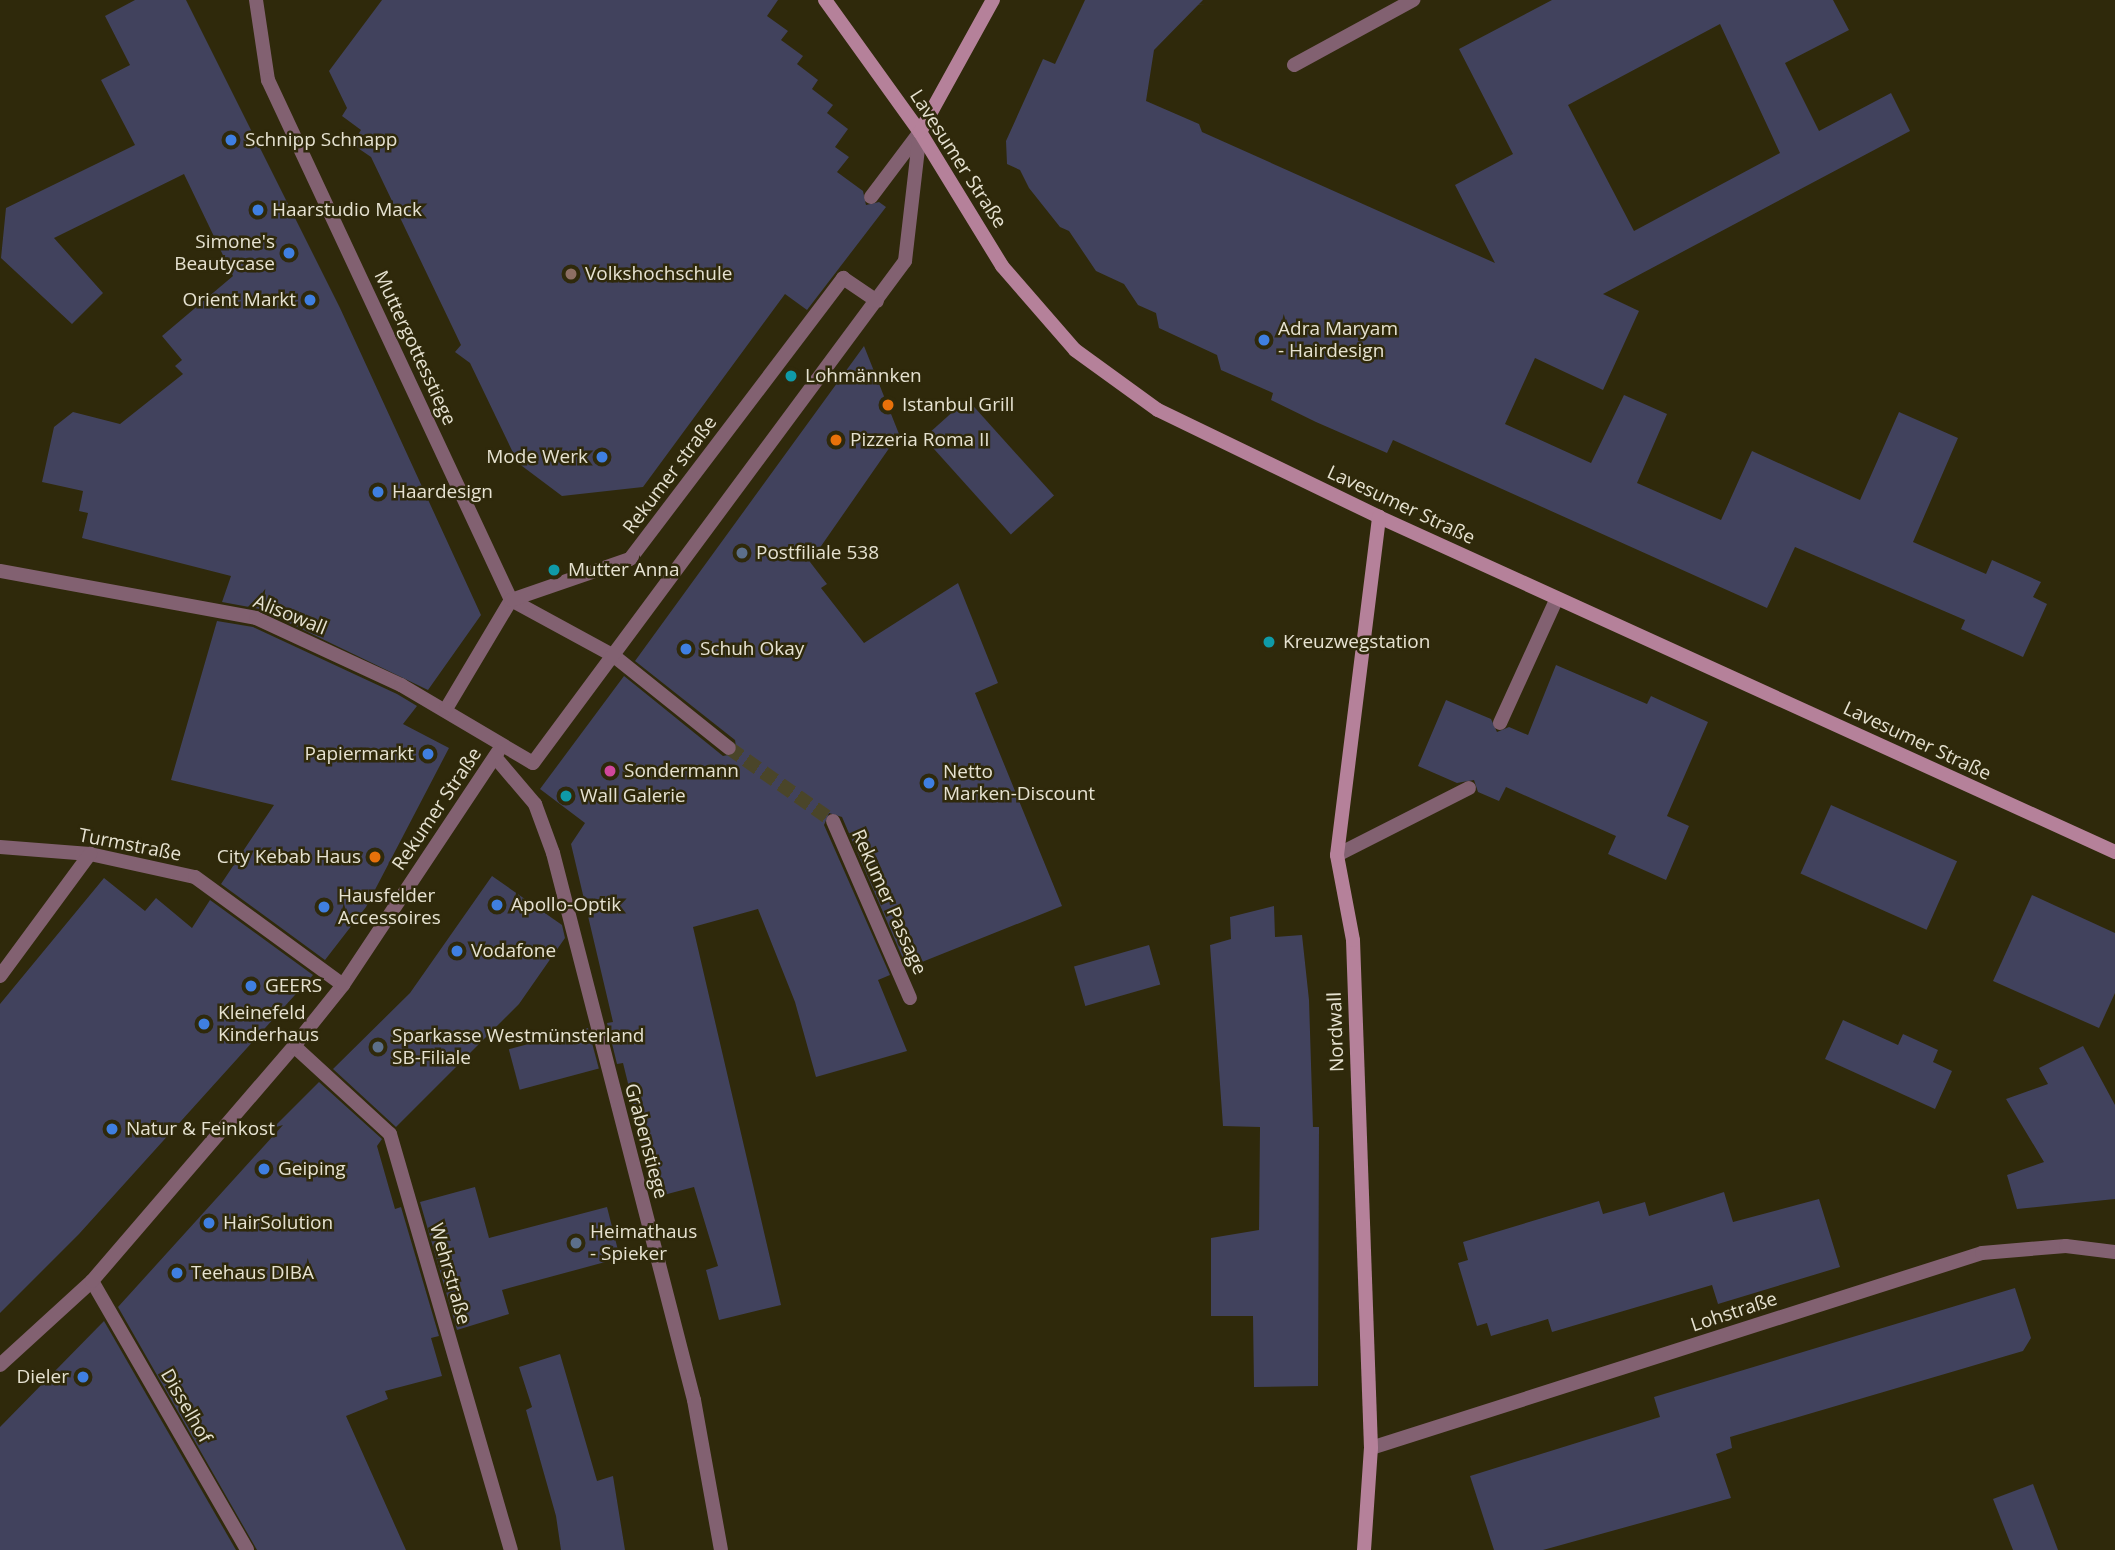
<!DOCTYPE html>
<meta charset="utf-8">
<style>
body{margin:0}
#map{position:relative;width:2115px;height:1550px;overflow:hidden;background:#2f290b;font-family:"Open Sans",sans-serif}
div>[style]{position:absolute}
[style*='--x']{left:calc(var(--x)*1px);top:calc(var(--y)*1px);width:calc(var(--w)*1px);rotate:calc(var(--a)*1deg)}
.building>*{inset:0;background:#41425d;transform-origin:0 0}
.street-tunnel>*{height:14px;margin-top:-7px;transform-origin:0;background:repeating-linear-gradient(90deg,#4a4529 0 14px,transparent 0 21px)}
.lane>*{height:14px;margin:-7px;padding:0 7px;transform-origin:7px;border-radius:7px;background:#826171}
.street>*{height:14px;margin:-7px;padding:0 7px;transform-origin:7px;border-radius:7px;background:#826171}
.secondary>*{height:14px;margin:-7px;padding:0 7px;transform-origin:7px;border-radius:7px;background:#b5819a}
.dots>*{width:19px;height:19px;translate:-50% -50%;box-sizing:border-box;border:4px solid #2f290b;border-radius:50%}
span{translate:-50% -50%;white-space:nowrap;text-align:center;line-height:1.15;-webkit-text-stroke:5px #2f290b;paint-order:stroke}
.poi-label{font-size:19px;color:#e6e2d1}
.left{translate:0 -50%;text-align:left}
.right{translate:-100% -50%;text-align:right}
.street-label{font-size:19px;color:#e6e2d1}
</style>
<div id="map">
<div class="building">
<div style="clip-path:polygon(135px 0,186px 0,340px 308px,481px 615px,428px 690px,260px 609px,222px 602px,231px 576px,82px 538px,88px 513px,79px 511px,83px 491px,42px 482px,54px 427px,73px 412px,120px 424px,183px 374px,175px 366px,182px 360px,162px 336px,233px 276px,184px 174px,54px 238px,103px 293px,72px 324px,1px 258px,6px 208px,135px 145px,101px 80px,130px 65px,105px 16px)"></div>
<div style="clip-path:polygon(382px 0,778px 0,767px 16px,788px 31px,781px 40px,803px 56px,797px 64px,818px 80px,812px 89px,833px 105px,827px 113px,848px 129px,835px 147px,849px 157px,837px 172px,863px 191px,866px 205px,879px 202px,886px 207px,807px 310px,785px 294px,643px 487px,562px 496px,518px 463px,470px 363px,455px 352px,461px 345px,371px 157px,352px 144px,361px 130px,342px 116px,347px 108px,329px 71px)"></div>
<div style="clip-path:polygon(evenodd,1085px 0,1203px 0,1154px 50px,1146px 101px,1199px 124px,1202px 132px,1495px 263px,1455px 185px,1513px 154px,1459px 49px,1552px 0,1833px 0,1849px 30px,1785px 63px,1819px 131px,1891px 93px,1910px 131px,1603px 294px,1639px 311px,1603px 390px,1535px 358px,1505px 424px,1591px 463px,1624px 395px,1667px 414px,1637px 483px,1721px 520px,1752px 451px,1860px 500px,1899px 412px,1958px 438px,1913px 542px,1986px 574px,1992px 560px,2041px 582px,2033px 597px,2047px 604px,2023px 657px,1961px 629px,1965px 620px,1795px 547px,1767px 608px,1393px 440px,1387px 453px,1316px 422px,1271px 400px,1273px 393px,1221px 370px,1217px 355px,1159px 328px,1156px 313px,1138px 305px,1124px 284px,1096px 271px,1069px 231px,1060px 227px,1029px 188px,1020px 170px,1007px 164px,1006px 141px,1043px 59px,1055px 64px,1085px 0,1720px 24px,1780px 153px,1634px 231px,1568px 105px,1720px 24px)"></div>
<div style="clip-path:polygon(864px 346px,899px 434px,810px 562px,827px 584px,821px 588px,864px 643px,958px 583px,998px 683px,975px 693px,1062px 906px,907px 968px,842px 817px,829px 813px,824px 825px,890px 975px,878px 980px,907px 1051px,816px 1077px,795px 1002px,758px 909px,693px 927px,781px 1305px,719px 1320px,706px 1270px,718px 1266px,694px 1187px,656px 1197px,623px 1063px,617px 1064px,607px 1023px,613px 1022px,571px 844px,585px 823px,540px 789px,624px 676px,723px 756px,737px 753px,735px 740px,635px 661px)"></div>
<div style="left:967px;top:399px;width:130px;height:58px;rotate:48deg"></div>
<div style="clip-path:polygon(217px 621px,253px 627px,397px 694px,417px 706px,403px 724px,449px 748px,366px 907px,325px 960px,221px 884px,274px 805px,171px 780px)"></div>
<div style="clip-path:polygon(1556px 665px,1647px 704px,1651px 696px,1708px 722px,1667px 816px,1689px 826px,1666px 880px,1608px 854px,1616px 836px,1506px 787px,1499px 801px,1478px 792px,1474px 780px,1457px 783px,1418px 766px,1446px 700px,1491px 719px,1497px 732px,1509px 727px,1528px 735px)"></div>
<div style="left:1831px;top:805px;width:138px;height:75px;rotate:24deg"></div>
<div style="clip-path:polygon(492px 876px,562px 925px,565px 938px,519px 1004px,396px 1127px,333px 1069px,410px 993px)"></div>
<div style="clip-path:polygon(104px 878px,145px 911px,156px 898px,192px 928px,210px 900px,313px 975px,79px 1234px,0 1313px,0 1004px)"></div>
<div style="clip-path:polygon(2032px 895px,2115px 933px,2115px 993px,2099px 1028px,1993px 981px)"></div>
<div style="clip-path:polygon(1274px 906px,1275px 937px,1302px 935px,1309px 1000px,1313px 1127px,1319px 1127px,1318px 1386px,1254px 1387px,1253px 1316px,1211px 1316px,1211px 1238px,1259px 1230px,1260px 1127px,1223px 1126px,1210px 945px,1231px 939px,1230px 917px)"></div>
<div style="left:1149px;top:945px;width:41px;height:78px;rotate:74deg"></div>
<div style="clip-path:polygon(1843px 1020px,1898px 1045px,1903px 1034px,1938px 1050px,1933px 1062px,1952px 1071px,1935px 1109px,1825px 1059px)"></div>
<div style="left:588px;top:1028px;width:42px;height:82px;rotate:75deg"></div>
<div style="clip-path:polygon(2083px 1046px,2115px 1105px,2115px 1199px,2017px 1209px,2007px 1175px,2044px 1162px,2006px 1099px,2048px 1084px,2039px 1068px)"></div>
<div style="clip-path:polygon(319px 1082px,382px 1139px,377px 1146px,395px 1209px,401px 1207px,439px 1336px,431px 1338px,442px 1376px,385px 1391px,388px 1399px,346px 1416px,406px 1550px,257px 1550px,118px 1307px,283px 1125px,273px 1128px)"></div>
<div style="clip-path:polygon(475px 1187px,489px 1238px,607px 1207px,620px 1258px,502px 1290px,509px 1314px,457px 1330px,420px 1202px)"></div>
<div style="clip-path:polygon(1724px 1192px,1733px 1222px,1819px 1199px,1840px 1267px,1718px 1304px,1712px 1285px,1552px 1332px,1548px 1319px,1491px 1336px,1487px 1323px,1477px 1326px,1458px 1263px,1468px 1260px,1463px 1242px,1599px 1201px,1603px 1214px,1645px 1202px,1649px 1216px)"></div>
<div style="clip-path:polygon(2015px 1288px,2031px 1338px,2023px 1351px,1730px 1437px,1732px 1448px,1716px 1454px,1731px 1498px,1543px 1550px,1494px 1550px,1470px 1476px,1660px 1417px,1654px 1397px)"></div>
<div style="clip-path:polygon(104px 1321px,236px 1550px,0 1550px,0 1427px)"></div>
<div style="clip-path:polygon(560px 1354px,597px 1481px,613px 1476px,625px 1550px,561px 1550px,556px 1516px,526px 1410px,532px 1407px,519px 1367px)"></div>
<div style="clip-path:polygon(2033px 1484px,2058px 1550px,2013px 1550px,1993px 1499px)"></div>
</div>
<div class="street-tunnel">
<div style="--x:729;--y:748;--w:127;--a:35.1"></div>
</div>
<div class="lane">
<div style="--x:871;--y:197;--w:81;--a:-53"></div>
<div style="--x:1500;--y:723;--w:137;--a:-65.5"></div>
<div style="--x:1337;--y:855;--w:148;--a:-26.9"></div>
</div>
<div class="street">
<div style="--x:256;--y:0;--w:81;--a:81.5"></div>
<div style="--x:268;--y:80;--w:574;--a:64.95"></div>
<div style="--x:511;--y:600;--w:117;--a:28.5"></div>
<div style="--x:614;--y:656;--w:147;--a:38.7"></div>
<div style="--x:1294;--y:65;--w:136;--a:-28.6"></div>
<div style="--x:0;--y:571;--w:260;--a:10.4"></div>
<div style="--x:256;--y:618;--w:160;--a:24.8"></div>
<div style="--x:401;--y:685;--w:153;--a:30.6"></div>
<div style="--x:533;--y:763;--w:625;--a:-53.46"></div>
<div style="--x:905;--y:261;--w:130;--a:-83.4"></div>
<div style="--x:446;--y:709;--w:127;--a:-59.2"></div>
<div style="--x:511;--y:600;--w:126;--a:-19"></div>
<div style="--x:630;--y:559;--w:353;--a:-52.8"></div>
<div style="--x:843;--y:278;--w:41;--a:34.1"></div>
<div style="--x:495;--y:757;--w:62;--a:49.6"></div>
<div style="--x:535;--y:804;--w:52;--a:69.8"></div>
<div style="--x:553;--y:853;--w:565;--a:75.55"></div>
<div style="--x:694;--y:1400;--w:152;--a:79.8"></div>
<div style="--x:833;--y:821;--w:193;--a:66.5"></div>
<div style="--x:0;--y:847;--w:90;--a:4.4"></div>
<div style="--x:90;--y:854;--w:107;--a:12.4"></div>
<div style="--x:195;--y:877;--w:183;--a:36.1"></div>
<div style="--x:0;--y:976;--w:152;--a:-53.6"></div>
<div style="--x:294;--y:1046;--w:130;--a:42.5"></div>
<div style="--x:390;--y:1134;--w:433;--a:73.8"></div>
<div style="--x:92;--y:1281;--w:310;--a:60"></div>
<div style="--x:0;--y:1365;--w:125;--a:-42.4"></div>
<div style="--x:92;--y:1281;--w:310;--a:-49.3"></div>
<div style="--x:294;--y:1046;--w:78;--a:-51.2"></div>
<div style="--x:343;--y:985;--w:280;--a:-56.4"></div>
<div style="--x:1371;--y:1448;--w:641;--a:-17.7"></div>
<div style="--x:1982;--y:1253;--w:84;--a:-4.8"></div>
<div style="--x:2066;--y:1246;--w:49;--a:7"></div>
</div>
<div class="secondary">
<div style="--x:825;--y:0;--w:163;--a:54.3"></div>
<div style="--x:920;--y:132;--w:157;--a:58.5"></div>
<div style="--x:1002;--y:266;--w:111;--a:49"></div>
<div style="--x:1075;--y:350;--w:102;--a:35.9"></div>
<div style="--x:1158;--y:410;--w:246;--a:25.8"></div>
<div style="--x:1379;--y:517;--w:809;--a:24.47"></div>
<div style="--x:920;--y:132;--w:151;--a:-61.1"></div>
<div style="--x:1364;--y:1550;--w:102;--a:-86.1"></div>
<div style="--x:1371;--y:1448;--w:508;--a:-92.03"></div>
<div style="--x:1353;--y:940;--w:86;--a:-100.7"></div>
<div style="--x:1337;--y:855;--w:341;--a:-82.9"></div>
</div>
<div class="dots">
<div style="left:231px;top:140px;background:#3f7fe0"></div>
<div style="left:258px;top:210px;background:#3f7fe0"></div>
<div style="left:289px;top:253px;background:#3f7fe0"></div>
<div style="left:571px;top:274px;background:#8d6e63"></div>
<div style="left:310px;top:300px;background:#3f7fe0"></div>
<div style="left:1264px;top:340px;background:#3f7fe0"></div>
<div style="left:791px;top:376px;background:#0f9aa8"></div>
<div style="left:888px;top:405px;background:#e8710a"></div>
<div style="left:836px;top:440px;background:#e8710a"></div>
<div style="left:602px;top:457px;background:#3f7fe0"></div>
<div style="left:378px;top:492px;background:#3f7fe0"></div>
<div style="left:742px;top:553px;background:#5c6f8a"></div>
<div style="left:554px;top:570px;background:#0f9aa8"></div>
<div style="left:1269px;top:642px;background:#0f9aa8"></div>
<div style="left:686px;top:649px;background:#3f7fe0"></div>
<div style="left:428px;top:754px;background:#3f7fe0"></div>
<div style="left:610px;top:771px;background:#d1479c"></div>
<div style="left:929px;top:783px;background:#3f7fe0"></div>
<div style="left:566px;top:796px;background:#0f9aa8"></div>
<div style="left:375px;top:857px;background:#e8710a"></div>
<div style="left:497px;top:905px;background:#3f7fe0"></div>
<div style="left:324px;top:907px;background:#3f7fe0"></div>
<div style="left:457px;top:951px;background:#3f7fe0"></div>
<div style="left:251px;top:986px;background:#3f7fe0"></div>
<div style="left:204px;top:1024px;background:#3f7fe0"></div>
<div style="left:378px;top:1047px;background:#5c6f8a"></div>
<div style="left:112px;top:1129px;background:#3f7fe0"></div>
<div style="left:264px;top:1169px;background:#3f7fe0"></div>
<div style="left:209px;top:1223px;background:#3f7fe0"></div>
<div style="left:576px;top:1243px;background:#5c6f8a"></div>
<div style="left:177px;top:1273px;background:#3f7fe0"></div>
<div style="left:83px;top:1377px;background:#3f7fe0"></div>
</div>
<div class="poi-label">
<span class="left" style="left:245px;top:140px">Schnipp Schnapp</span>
<span class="left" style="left:272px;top:210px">Haarstudio Mack</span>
<span class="right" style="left:275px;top:253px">Simone's<br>Beautycase</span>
<span class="left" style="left:585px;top:274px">Volkshochschule</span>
<span class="right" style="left:296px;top:300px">Orient Markt</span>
<span class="left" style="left:1278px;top:340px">Adra Maryam<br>- Hairdesign</span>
<span class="left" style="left:805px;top:376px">Lohmännken</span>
<span class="left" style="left:902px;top:405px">Istanbul Grill</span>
<span class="left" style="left:850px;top:440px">Pizzeria Roma II</span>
<span class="right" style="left:588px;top:457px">Mode Werk</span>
<span class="left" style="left:392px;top:492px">Haardesign</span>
<span class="left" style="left:756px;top:553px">Postfiliale 538</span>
<span class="left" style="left:568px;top:570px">Mutter Anna</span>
<span class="left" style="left:1283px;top:642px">Kreuzwegstation</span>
<span class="left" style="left:700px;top:649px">Schuh Okay</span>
<span class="right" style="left:414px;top:754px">Papiermarkt</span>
<span class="left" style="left:624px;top:771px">Sondermann</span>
<span class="left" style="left:943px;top:783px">Netto<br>Marken-Discount</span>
<span class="left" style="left:580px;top:796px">Wall Galerie</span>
<span class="right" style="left:361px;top:857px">City Kebab Haus</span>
<span class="left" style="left:338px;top:907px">Hausfelder<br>Accessoires</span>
<span class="left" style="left:511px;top:905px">Apollo-Optik</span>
<span class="left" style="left:471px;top:951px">Vodafone</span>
<span class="left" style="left:265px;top:986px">GEERS</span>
<span class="left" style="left:218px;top:1024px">Kleinefeld<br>Kinderhaus</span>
<span class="left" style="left:392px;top:1047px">Sparkasse Westmünsterland<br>SB-Filiale</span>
<span class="left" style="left:126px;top:1129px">Natur &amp; Feinkost</span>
<span class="left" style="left:278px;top:1169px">Geiping</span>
<span class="left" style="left:223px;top:1223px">HairSolution</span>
<span class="left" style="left:590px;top:1243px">Heimathaus<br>- Spieker</span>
<span class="left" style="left:191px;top:1273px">Teehaus DIBA</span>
<span class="right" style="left:69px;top:1377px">Dieler</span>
</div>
<div class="street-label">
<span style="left:958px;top:159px;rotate:57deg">Lavesumer Straße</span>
<span style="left:415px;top:348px;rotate:65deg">Muttergottesstiege</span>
<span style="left:670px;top:475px;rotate:-53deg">Rekumer straße</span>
<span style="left:1401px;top:505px;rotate:25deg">Lavesumer Straße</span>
<span style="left:290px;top:615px;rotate:22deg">Alisowall</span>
<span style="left:1917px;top:741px;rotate:25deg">Lavesumer Straße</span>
<span style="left:437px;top:809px;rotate:-56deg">Rekumer Straße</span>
<span style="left:130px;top:845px;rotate:11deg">Turmstraße</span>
<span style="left:889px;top:902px;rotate:66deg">Rekumer Passage</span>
<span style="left:1336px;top:1032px;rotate:-92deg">Nordwall</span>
<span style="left:646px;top:1141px;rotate:75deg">Grabenstiege</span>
<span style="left:450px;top:1274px;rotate:74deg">Wehrstraße</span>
<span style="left:1734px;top:1312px;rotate:-18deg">Lohstraße</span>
<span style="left:186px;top:1406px;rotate:60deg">Disselhof</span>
</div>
</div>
